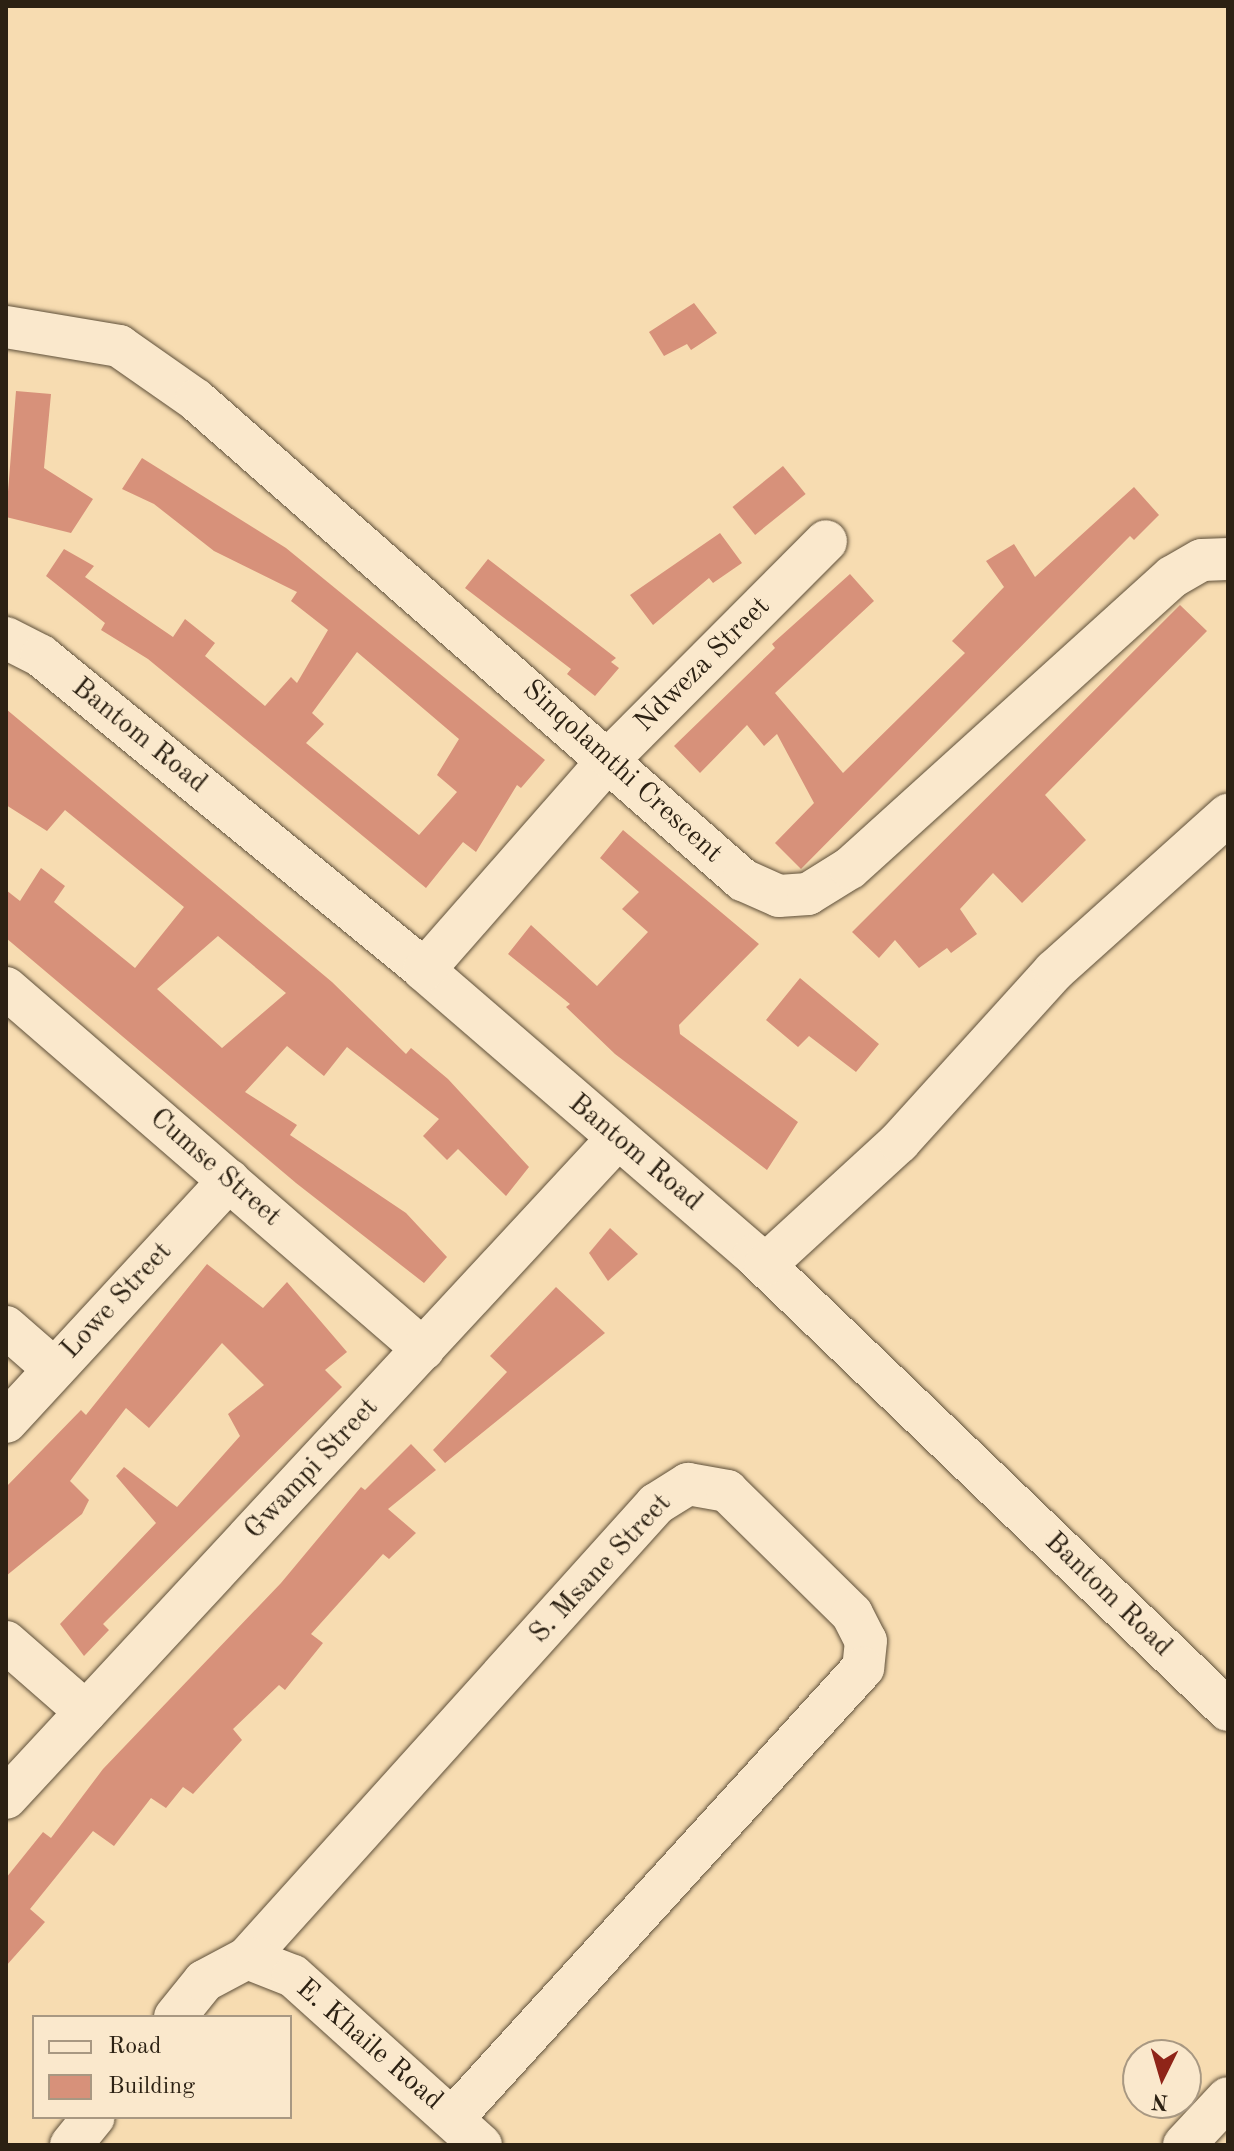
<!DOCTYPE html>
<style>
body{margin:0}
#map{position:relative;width:1234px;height:2151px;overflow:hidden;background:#f7dcb1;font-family:"Old Standard TT",serif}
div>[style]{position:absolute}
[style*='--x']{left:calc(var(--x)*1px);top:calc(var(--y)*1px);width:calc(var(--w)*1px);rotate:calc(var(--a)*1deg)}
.building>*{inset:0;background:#d7917a;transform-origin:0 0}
.roads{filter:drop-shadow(0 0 2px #5f503a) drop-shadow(0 0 2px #5f503a)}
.minor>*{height:42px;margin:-21px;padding:0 21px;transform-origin:21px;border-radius:21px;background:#fae8cc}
span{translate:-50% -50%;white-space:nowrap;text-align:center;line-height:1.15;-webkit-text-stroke:6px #fae8cc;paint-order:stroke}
.street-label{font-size:28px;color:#2c2113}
.frame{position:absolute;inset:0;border:8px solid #2c2113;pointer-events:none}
.legend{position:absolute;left:32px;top:2015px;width:260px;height:104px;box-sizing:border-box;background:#fae8cc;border:2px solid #a89882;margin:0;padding:10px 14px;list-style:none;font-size:24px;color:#2c2113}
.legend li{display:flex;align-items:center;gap:16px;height:40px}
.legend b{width:40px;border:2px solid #a89882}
.north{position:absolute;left:1122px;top:2039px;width:80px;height:80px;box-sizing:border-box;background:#fae8cc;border:2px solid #a89882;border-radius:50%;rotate:185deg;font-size:22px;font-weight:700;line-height:32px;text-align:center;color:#2c2113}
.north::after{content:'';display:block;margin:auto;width:28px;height:36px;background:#8f2418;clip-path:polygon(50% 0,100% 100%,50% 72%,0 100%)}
</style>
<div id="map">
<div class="building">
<div style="clip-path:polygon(694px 303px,717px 333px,691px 350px,687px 344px,664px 356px,649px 332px)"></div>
<div style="clip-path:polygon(16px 391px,51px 394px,44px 468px,93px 499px,71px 533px,6px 517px)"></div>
<div style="clip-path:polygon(evenodd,142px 458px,286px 548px,545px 760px,521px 788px,517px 785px,476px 852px,463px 842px,426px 888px,148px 659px,101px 630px,105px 623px,46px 576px,64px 549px,94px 566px,85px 577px,173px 637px,185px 619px,215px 643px,205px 656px,265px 706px,291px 677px,297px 683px,328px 630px,291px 601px,297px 592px,214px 551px,154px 504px,122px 489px,142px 458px,357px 652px,459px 739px,437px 775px,457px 792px,419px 835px,306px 743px,324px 724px,312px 713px,357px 652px)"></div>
<div style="left:783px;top:466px;width:36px;height:65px;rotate:51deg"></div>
<div style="clip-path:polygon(1134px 487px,1159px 515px,1134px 540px,1130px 536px,801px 869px,775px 843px,814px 803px,777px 734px,764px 746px,747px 725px,700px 773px,674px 746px,775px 648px,772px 644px,850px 574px,874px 601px,775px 693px,843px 773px,965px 653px,952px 641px,1004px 587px,986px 561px,1014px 544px,1035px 577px)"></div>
<div style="clip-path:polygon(720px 533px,742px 563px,713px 583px,709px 578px,653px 625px,630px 595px)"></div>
<div style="clip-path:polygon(488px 559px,616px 658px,611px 662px,619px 668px,595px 696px,567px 674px,571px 669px,465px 588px)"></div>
<div style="clip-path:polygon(1180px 605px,1207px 631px,1045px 795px,1086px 840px,1022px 903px,993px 873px,960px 909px,977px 934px,951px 953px,947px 948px,919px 968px,895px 940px,879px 958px,852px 932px)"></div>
<div style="clip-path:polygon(evenodd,6px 709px,332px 982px,406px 1054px,411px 1048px,448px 1079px,529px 1167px,506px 1196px,458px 1149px,447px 1160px,423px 1136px,439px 1119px,347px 1047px,324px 1076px,287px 1046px,245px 1092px,297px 1125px,290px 1135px,406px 1213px,447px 1257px,424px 1283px,296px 1183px,6px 938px,6px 890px,20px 901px,41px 868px,65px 886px,54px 902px,135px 968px,184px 907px,65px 810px,47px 831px,6px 805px,6px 709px,218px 936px,286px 993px,222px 1048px,157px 989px,218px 936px)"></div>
<div style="clip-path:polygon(623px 830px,759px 944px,679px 1025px,680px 1034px,798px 1122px,767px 1170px,615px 1054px,566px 1007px,570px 1004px,508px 954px,531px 925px,597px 986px,648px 932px,622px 909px,639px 892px,600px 858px)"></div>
<div style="clip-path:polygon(800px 978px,879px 1044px,856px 1072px,809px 1036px,798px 1047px,766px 1020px)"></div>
<div style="clip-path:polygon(610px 1228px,638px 1254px,608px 1281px,589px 1253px)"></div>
<div style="clip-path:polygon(207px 1264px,263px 1308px,287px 1282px,347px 1352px,325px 1370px,342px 1387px,103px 1624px,109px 1630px,84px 1656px,60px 1624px,156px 1523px,116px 1476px,124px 1467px,177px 1507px,240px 1436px,228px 1414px,264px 1385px,222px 1343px,149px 1428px,126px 1408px,70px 1481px,89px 1500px,82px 1514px,6px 1576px,6px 1487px,81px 1410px,86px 1415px)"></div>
<div style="clip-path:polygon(556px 1287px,605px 1333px,445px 1463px,433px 1450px,507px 1372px,490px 1356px)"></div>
<div style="clip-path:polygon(411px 1444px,436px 1470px,388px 1509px,416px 1533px,389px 1559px,383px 1554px,311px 1634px,323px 1643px,285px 1690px,279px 1685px,233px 1729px,242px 1740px,193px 1794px,183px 1787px,166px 1808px,151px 1798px,114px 1846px,93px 1831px,30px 1909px,45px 1922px,6px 1966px,6px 1878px,43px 1832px,51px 1838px,103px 1769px,281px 1583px,361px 1487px,365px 1490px)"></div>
</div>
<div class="roads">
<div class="minor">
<div style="--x:6;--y:327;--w:115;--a:9.5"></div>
<div style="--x:119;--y:346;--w:94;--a:35"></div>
<div style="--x:196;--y:400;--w:728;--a:41.27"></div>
<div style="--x:743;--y:880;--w:39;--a:24"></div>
<div style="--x:779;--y:896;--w:29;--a:-4"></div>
<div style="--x:808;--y:894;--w:49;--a:-31.8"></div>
<div style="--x:850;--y:868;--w:434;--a:-42.1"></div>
<div style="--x:1172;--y:577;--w:34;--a:-30"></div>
<div style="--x:1202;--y:560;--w:26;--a:-2"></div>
<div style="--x:6;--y:638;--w:39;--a:27"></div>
<div style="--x:41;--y:656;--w:495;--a:39.3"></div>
<div style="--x:424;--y:970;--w:436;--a:40.8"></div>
<div style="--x:754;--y:1255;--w:657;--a:43.83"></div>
<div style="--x:424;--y:970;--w:282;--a:-48.7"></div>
<div style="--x:610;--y:758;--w:306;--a:-45.1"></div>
<div style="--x:6;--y:988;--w:552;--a:40.88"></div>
<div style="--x:765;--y:1265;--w:182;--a:-42.5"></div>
<div style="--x:899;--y:1142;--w:231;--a:-47.8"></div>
<div style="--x:1054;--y:971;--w:234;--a:-41.9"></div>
<div style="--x:6;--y:1327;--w:64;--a:41.2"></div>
<div style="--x:6;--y:1422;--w:329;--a:-47.3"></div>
<div style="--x:6;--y:1642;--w:106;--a:41.2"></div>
<div style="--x:6;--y:1798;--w:899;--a:-47.16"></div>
<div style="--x:247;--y:1958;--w:611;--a:-47.98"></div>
<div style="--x:656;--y:1504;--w:38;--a:-32"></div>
<div style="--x:688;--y:1484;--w:40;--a:10"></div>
<div style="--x:727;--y:1491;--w:175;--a:44.5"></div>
<div style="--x:852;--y:1614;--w:30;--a:63"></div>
<div style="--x:866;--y:1641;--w:27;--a:96"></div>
<div style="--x:863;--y:1668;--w:609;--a:132.34"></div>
<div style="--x:175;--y:2017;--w:46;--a:-51.1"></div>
<div style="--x:204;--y:1981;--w:49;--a:-28.1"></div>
<div style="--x:247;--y:1958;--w:49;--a:21.4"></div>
<div style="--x:293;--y:1976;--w:253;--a:42"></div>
<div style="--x:71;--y:2145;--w:36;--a:-51"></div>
<div style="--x:1184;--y:2145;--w:64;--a:-46.9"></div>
</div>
</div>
<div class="street-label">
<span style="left:703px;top:665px;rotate:-45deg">Ndweza Street</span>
<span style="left:139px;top:736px;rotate:39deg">Bantom Road</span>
<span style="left:622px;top:772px;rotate:42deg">Sinqolamthi Crescent</span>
<span style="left:635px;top:1153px;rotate:40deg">Bantom Road</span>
<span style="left:215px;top:1168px;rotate:41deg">Cumse Street</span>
<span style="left:117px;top:1301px;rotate:-47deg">Lowe Street</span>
<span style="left:312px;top:1469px;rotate:-47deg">Gwampi Street</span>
<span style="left:601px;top:1569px;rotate:-47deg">S. Msane Street</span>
<span style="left:1108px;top:1595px;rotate:44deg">Bantom Road</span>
<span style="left:369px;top:2045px;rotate:41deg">E. Khaile Road</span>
</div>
<div class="frame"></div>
<ul class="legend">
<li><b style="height:10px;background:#fae8cc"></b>Road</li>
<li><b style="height:22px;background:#d7917a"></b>Building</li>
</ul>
<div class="north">N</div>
</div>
